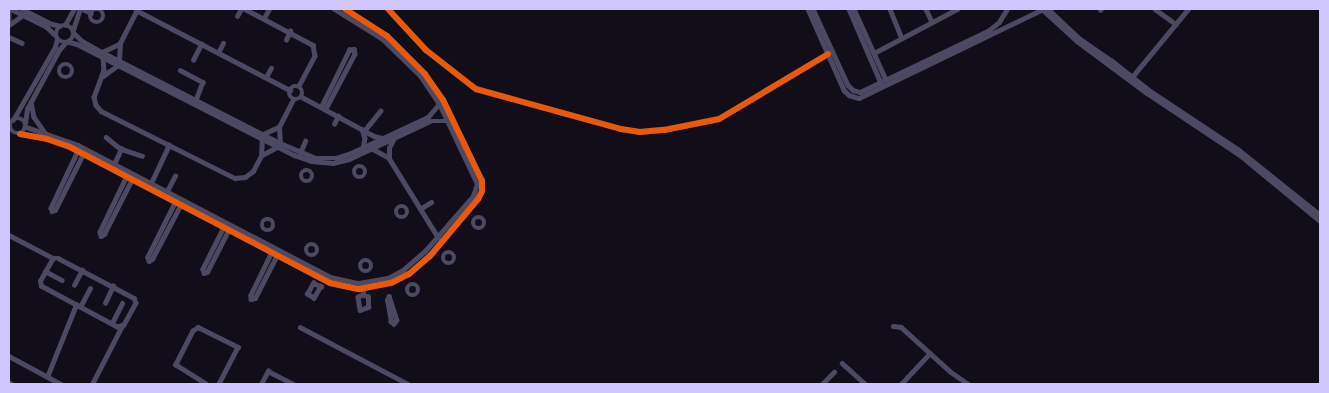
<!DOCTYPE html>
<style>
body{margin:0}
#map{position:relative;width:1329px;height:393px;overflow:hidden;background:#110e19;font-family:"Fira Sans Condensed",sans-serif}
div>[style]{position:absolute}
[style*='--x']{left:calc(var(--x)*1px);top:calc(var(--y)*1px);width:calc(var(--w)*1px);rotate:calc(var(--a)*1deg)}
.minor>*{height:4.5px;margin:-2.25px;padding:0 2.25px;transform-origin:2.25px;border-radius:2.25px;background:#4c4962}
.minor>.ring{margin:-2.25px;padding:0;box-sizing:content-box;background:none;border:4.5px solid #4c4962;border-radius:50%}
.cycleway>*{height:6px;margin:-3px;padding:0 3px;transform-origin:3px;border-radius:3px;background:#e8590c}
span{translate:-50% -50%;white-space:nowrap;text-align:center;line-height:1.15;-webkit-text-stroke:4.5px #0e0a1d;paint-order:stroke}
.frame{position:absolute;inset:0;border:10px solid #d0c6ff;pointer-events:none}
</style>
<div id="map">
<div class="minor">
<div style="--x:11;--y:9;--w:40;--a:26.6"></div>
<div style="--x:47;--y:27;--w:11;--a:45"></div>
<div style="--x:22;--y:9;--w:30;--a:27"></div>
<div style="--x:49;--y:23;--w:11;--a:15"></div>
<div style="--x:83;--y:9;--w:9;--a:27"></div>
<div style="--x:245;--y:9;--w:77;--a:27.9"></div>
<div style="--x:313;--y:45;--w:11;--a:80"></div>
<div style="--x:315;--y:56;--w:34;--a:118"></div>
<div style="--x:388;--y:9;--w:56;--a:47.2"></div>
<div style="--x:426;--y:50;--w:63;--a:38"></div>
<div style="--x:476;--y:89;--w:150;--a:15.4"></div>
<div style="--x:621;--y:129;--w:18;--a:9"></div>
<div style="--x:639;--y:132;--w:25;--a:-5"></div>
<div style="--x:664;--y:130;--w:56;--a:-11.3"></div>
<div style="--x:719;--y:119;--w:127;--a:-30.8"></div>
<div style="--x:808;--y:9;--w:89;--a:66"></div>
<div style="--x:844;--y:90;--w:7;--a:45"></div>
<div style="--x:849;--y:95;--w:10;--a:17"></div>
<div style="--x:859;--y:98;--w:204;--a:-25.8"></div>
<div style="--x:813;--y:9;--w:84;--a:65.3"></div>
<div style="--x:848;--y:85;--w:7;--a:45"></div>
<div style="--x:853;--y:90;--w:7;--a:16"></div>
<div style="--x:860;--y:92;--w:142;--a:-25.5"></div>
<div style="--x:988;--y:31;--w:14;--a:-39"></div>
<div style="--x:999;--y:22;--w:15;--a:-58"></div>
<div style="--x:849;--y:9;--w:81;--a:66.6"></div>
<div style="--x:854;--y:9;--w:78;--a:65.7"></div>
<div style="--x:890;--y:9;--w:31;--a:68"></div>
<div style="--x:926;--y:9;--w:14;--a:65"></div>
<div style="--x:1042;--y:9;--w:47;--a:42.4"></div>
<div style="--x:1077;--y:41;--w:87;--a:36.6"></div>
<div style="--x:1147;--y:93;--w:112;--a:33.7"></div>
<div style="--x:1240;--y:155;--w:104;--a:39.5"></div>
<div style="--x:1048;--y:9;--w:42;--a:43.1"></div>
<div style="--x:1079;--y:38;--w:39;--a:35"></div>
<div style="--x:1111;--y:60;--w:48;--a:38.3"></div>
<div style="--x:1149;--y:90;--w:108;--a:33.7"></div>
<div style="--x:1239;--y:150;--w:104;--a:38.7"></div>
<div style="--x:1155;--y:9;--w:26;--a:36"></div>
<div class="ring" style="left:90px;top:9px;width:9.5px;height:9.5px"></div>
<div style="--x:9;--y:10;--w:14;--a:90"></div>
<div style="--x:136;--y:10;--w:174;--a:27.5"></div>
<div style="--x:1100;--y:10;--w:1;--a:-45"></div>
<div style="--x:237;--y:16;--w:8;--a:-60"></div>
<div style="--x:264;--y:18;--w:10;--a:-61"></div>
<div class="ring" style="left:56px;top:25px;width:13.5px;height:13.5px"></div>
<div style="--x:9;--y:25;--w:17;--a:-36"></div>
<div style="--x:65;--y:25;--w:18;--a:-61"></div>
<div style="--x:73;--y:30;--w:22;--a:-72"></div>
<div style="--x:74;--y:33;--w:11;--a:45"></div>
<div style="--x:82;--y:41;--w:23;--a:29"></div>
<div style="--x:102;--y:52;--w:200;--a:27.1"></div>
<div style="--x:280;--y:143;--w:39;--a:23"></div>
<div style="--x:316;--y:158;--w:20;--a:0"></div>
<div style="--x:336;--y:158;--w:16;--a:-18"></div>
<div style="--x:351;--y:153;--w:85;--a:-25.1"></div>
<div style="--x:428;--y:117;--w:17;--a:-50"></div>
<div style="--x:9;--y:37;--w:14;--a:25"></div>
<div style="--x:286;--y:40;--w:10;--a:-66"></div>
<div style="--x:69;--y:42;--w:8;--a:14"></div>
<div style="--x:77;--y:44;--w:244;--a:27.1"></div>
<div style="--x:294;--y:155;--w:18;--a:19"></div>
<div style="--x:311;--y:161;--w:22;--a:5"></div>
<div style="--x:333;--y:163;--w:16;--a:-14"></div>
<div style="--x:349;--y:159;--w:89;--a:-25.1"></div>
<div style="--x:430;--y:121;--w:17;--a:0"></div>
<div style="--x:102;--y:52;--w:19;--a:-25"></div>
<div style="--x:218;--y:53;--w:11;--a:-63"></div>
<div style="--x:874;--y:53;--w:94;--a:-27.9"></div>
<div style="--x:103;--y:57;--w:13;--a:86"></div>
<div style="--x:104;--y:70;--w:29;--a:110"></div>
<div style="--x:94;--y:97;--w:8;--a:76"></div>
<div style="--x:96;--y:105;--w:8;--a:50"></div>
<div style="--x:101;--y:111;--w:150;--a:26.6"></div>
<div style="--x:235;--y:178;--w:10;--a:-6"></div>
<div style="--x:245;--y:177;--w:10;--a:-37"></div>
<div style="--x:253;--y:171;--w:17;--a:-62"></div>
<div style="--x:261;--y:156;--w:17;--a:-87"></div>
<div style="--x:193;--y:60;--w:18;--a:-63"></div>
<div style="--x:119;--y:61;--w:18;--a:-87"></div>
<div style="--x:120;--y:43;--w:38;--a:-63"></div>
<div class="ring" style="left:59px;top:64px;width:9.5px;height:9.5px"></div>
<div style="--x:180;--y:70;--w:26;--a:28"></div>
<div style="--x:203;--y:82;--w:19;--a:111"></div>
<div style="--x:103;--y:76;--w:19;--a:-36"></div>
<div style="--x:266;--y:77;--w:10;--a:-61"></div>
<div style="--x:1132;--y:77;--w:88;--a:-50.5"></div>
<div class="ring" style="left:289px;top:86px;width:9.5px;height:9.5px"></div>
<div style="--x:302;--y:97;--w:82;--a:28.4"></div>
<div style="--x:374;--y:136;--w:8;--a:14"></div>
<div style="--x:31;--y:102;--w:15;--a:79"></div>
<div style="--x:34;--y:117;--w:19;--a:55"></div>
<div style="--x:321;--y:107;--w:64;--a:-63.8"></div>
<div style="--x:349;--y:50;--w:5;--a:-11"></div>
<div style="--x:354;--y:49;--w:5;--a:79"></div>
<div style="--x:355;--y:54;--w:62;--a:117.8"></div>
<div class="ring" style="left:10px;top:118px;width:11.5px;height:11.5px"></div>
<div style="--x:13;--y:120;--w:84;--a:-60.1"></div>
<div style="--x:55;--y:47;--w:8;--a:-76"></div>
<div style="--x:25;--y:123;--w:14;--a:-82"></div>
<div style="--x:27;--y:109;--w:67;--a:-61.5"></div>
<div style="--x:59;--y:50;--w:9;--a:-49"></div>
<div style="--x:334;--y:124;--w:9;--a:-63"></div>
<div style="--x:26;--y:127;--w:55;--a:19.1"></div>
<div style="--x:78;--y:145;--w:284;--a:27.6"></div>
<div style="--x:330;--y:277;--w:30;--a:12"></div>
<div style="--x:359;--y:283;--w:29;--a:-10"></div>
<div style="--x:388;--y:278;--w:17;--a:-28"></div>
<div style="--x:403;--y:270;--w:29;--a:-41"></div>
<div style="--x:425;--y:251;--w:73;--a:-48.9"></div>
<div style="--x:473;--y:196;--w:13;--a:-72"></div>
<div style="--x:477;--y:184;--w:89;--a:-115.4"></div>
<div style="--x:439;--y:104;--w:34;--a:-124"></div>
<div style="--x:420;--y:76;--w:53;--a:-135.8"></div>
<div style="--x:382;--y:39;--w:57;--a:-148"></div>
<div style="--x:362;--y:129;--w:9;--a:72"></div>
<div style="--x:365;--y:138;--w:10;--a:101"></div>
<div style="--x:364;--y:131;--w:26;--a:-51"></div>
<div style="--x:20;--y:134;--w:27;--a:10"></div>
<div style="--x:47;--y:139;--w:24;--a:19"></div>
<div style="--x:70;--y:147;--w:293;--a:27.6"></div>
<div style="--x:330;--y:283;--w:30;--a:12"></div>
<div style="--x:359;--y:289;--w:33;--a:-11"></div>
<div style="--x:391;--y:283;--w:20;--a:-27"></div>
<div style="--x:409;--y:274;--w:28;--a:-41"></div>
<div style="--x:430;--y:256;--w:75;--a:-49.9"></div>
<div style="--x:478;--y:199;--w:9;--a:-63"></div>
<div style="--x:482;--y:191;--w:10;--a:-90"></div>
<div style="--x:482;--y:181;--w:90;--a:-115.7"></div>
<div style="--x:443;--y:100;--w:32;--a:-125"></div>
<div style="--x:425;--y:74;--w:54;--a:-135"></div>
<div style="--x:387;--y:36;--w:50;--a:-147.3"></div>
<div style="--x:263;--y:134;--w:17;--a:-24"></div>
<div style="--x:106;--y:137;--w:19;--a:39"></div>
<div style="--x:121;--y:149;--w:22;--a:18"></div>
<div style="--x:280;--y:143;--w:16;--a:-94"></div>
<div style="--x:279;--y:127;--w:31;--a:-63"></div>
<div style="--x:373;--y:149;--w:18;--a:29"></div>
<div style="--x:389;--y:158;--w:93;--a:58.2"></div>
<div style="--x:78;--y:151;--w:63;--a:115.3"></div>
<div style="--x:51;--y:208;--w:3;--a:72"></div>
<div style="--x:52;--y:211;--w:3;--a:-18"></div>
<div style="--x:55;--y:210;--w:63;--a:-63.4"></div>
<div style="--x:300;--y:153;--w:13;--a:-67"></div>
<div style="--x:262;--y:155;--w:17;--a:-28"></div>
<div style="--x:389;--y:158;--w:10;--a:-90"></div>
<div style="--x:389;--y:148;--w:9;--a:-63"></div>
<div style="--x:114;--y:164;--w:17;--a:-65"></div>
<div class="ring" style="left:354px;top:166px;width:7.5px;height:7.5px"></div>
<div class="ring" style="left:301px;top:170px;width:7.5px;height:7.5px"></div>
<div style="--x:127;--y:176;--w:62;--a:115.7"></div>
<div style="--x:100;--y:232;--w:4;--a:76"></div>
<div style="--x:101;--y:236;--w:4;--a:-34"></div>
<div style="--x:104;--y:234;--w:62;--a:-63"></div>
<div style="--x:151;--y:183;--w:42;--a:-64.7"></div>
<div style="--x:167;--y:191;--w:17;--a:-62"></div>
<div style="--x:176;--y:201;--w:63;--a:116.6"></div>
<div style="--x:148;--y:257;--w:4;--a:76"></div>
<div style="--x:149;--y:261;--w:4;--a:-34"></div>
<div style="--x:152;--y:259;--w:62;--a:-62.2"></div>
<div class="ring" style="left:396px;top:206px;width:7.5px;height:7.5px"></div>
<div style="--x:420;--y:209;--w:13;--a:-32"></div>
<div class="ring" style="left:473px;top:217px;width:7.5px;height:7.5px"></div>
<div class="ring" style="left:262.5px;top:219.5px;width:6.5px;height:6.5px"></div>
<div style="--x:224;--y:227;--w:47;--a:116.6"></div>
<div style="--x:203;--y:269;--w:4;--a:76"></div>
<div style="--x:204;--y:273;--w:3;--a:-18"></div>
<div style="--x:207;--y:272;--w:48;--a:-62.9"></div>
<div style="--x:9;--y:235;--w:50;--a:27.6"></div>
<div class="ring" style="left:306px;top:244px;width:7.5px;height:7.5px"></div>
<div style="--x:272;--y:252;--w:48;--a:116"></div>
<div style="--x:251;--y:295;--w:4;--a:90"></div>
<div style="--x:251;--y:299;--w:4;--a:-14"></div>
<div style="--x:255;--y:298;--w:48;--a:-62.9"></div>
<div class="ring" style="left:443px;top:252px;width:7.5px;height:7.5px"></div>
<div style="--x:53;--y:258;--w:5;--a:0"></div>
<div style="--x:58;--y:258;--w:86;--a:27.8"></div>
<div style="--x:134;--y:298;--w:5;--a:68"></div>
<div style="--x:136;--y:303;--w:25;--a:119"></div>
<div style="--x:124;--y:325;--w:7;--a:164"></div>
<div style="--x:117;--y:327;--w:86;--a:-151.7"></div>
<div style="--x:41;--y:286;--w:5;--a:-101"></div>
<div style="--x:40;--y:281;--w:26;--a:-61"></div>
<div class="ring" style="left:360px;top:260px;width:7.5px;height:7.5px"></div>
<div style="--x:45;--y:271;--w:19;--a:28"></div>
<div style="--x:313;--y:283;--w:9;--a:21"></div>
<div style="--x:321;--y:286;--w:14;--a:120"></div>
<div style="--x:314;--y:298;--w:8;--a:-150"></div>
<div style="--x:307;--y:294;--w:13;--a:-61"></div>
<div class="ring" style="left:407px;top:284px;width:7.5px;height:7.5px"></div>
<div style="--x:74;--y:285;--w:17;--a:-62"></div>
<div style="--x:363;--y:295;--w:5;--a:158"></div>
<div style="--x:358;--y:297;--w:13;--a:81"></div>
<div style="--x:360;--y:310;--w:9;--a:-21"></div>
<div style="--x:368;--y:307;--w:10;--a:-90"></div>
<div style="--x:368;--y:297;--w:5;--a:-158"></div>
<div style="--x:363;--y:295;--w:7;--a:-90"></div>
<div style="--x:389;--y:296;--w:25;--a:72"></div>
<div style="--x:397;--y:320;--w:5;--a:127"></div>
<div style="--x:394;--y:324;--w:4;--a:-146"></div>
<div style="--x:391;--y:322;--w:22;--a:-100"></div>
<div style="--x:387;--y:300;--w:4;--a:-63"></div>
<div style="--x:105;--y:303;--w:19;--a:-65"></div>
<div style="--x:80;--y:307;--w:21;--a:-62"></div>
<div style="--x:112;--y:323;--w:22;--a:-63"></div>
<div style="--x:893;--y:326;--w:8;--a:7"></div>
<div style="--x:901;--y:327;--w:67;--a:42"></div>
<div style="--x:951;--y:372;--w:21;--a:35"></div>
<div style="--x:300;--y:327;--w:122;--a:27.8"></div>
<div style="--x:9;--y:356;--w:59;--a:28.3"></div>
<div style="--x:842;--y:363;--w:31;--a:42"></div>
<div style="--x:47;--y:377;--w:78;--a:-68.1"></div>
<div style="--x:9;--y:382;--w:4;--a:34"></div>
<div style="--x:92;--y:384;--w:65;--a:-62.7"></div>
<div style="--x:206;--y:384;--w:36;--a:-148"></div>
<div style="--x:175;--y:365;--w:38;--a:-63"></div>
<div style="--x:192;--y:331;--w:7;--a:-34"></div>
<div style="--x:198;--y:327;--w:45;--a:26.6"></div>
<div style="--x:238;--y:347;--w:42;--a:117.2"></div>
<div style="--x:261;--y:384;--w:15;--a:-62"></div>
<div style="--x:268;--y:371;--w:29;--a:27"></div>
<div style="--x:822;--y:384;--w:17;--a:-45"></div>
<div style="--x:901;--y:384;--w:42;--a:-46.9"></div>
</div>
<div class="cycleway">
<div style="--x:388;--y:9;--w:56;--a:47.2"></div>
<div style="--x:426;--y:50;--w:63;--a:38"></div>
<div style="--x:476;--y:89;--w:150;--a:15.4"></div>
<div style="--x:621;--y:129;--w:18;--a:9"></div>
<div style="--x:639;--y:132;--w:25;--a:-5"></div>
<div style="--x:664;--y:130;--w:56;--a:-11.3"></div>
<div style="--x:719;--y:119;--w:127;--a:-30.8"></div>
<div style="--x:20;--y:134;--w:27;--a:10"></div>
<div style="--x:47;--y:139;--w:24;--a:19"></div>
<div style="--x:70;--y:147;--w:293;--a:27.6"></div>
<div style="--x:330;--y:283;--w:30;--a:12"></div>
<div style="--x:359;--y:289;--w:33;--a:-11"></div>
<div style="--x:391;--y:283;--w:20;--a:-27"></div>
<div style="--x:409;--y:274;--w:28;--a:-41"></div>
<div style="--x:430;--y:256;--w:75;--a:-49.9"></div>
<div style="--x:478;--y:199;--w:9;--a:-63"></div>
<div style="--x:482;--y:191;--w:10;--a:-90"></div>
<div style="--x:482;--y:181;--w:90;--a:-115.7"></div>
<div style="--x:443;--y:100;--w:32;--a:-125"></div>
<div style="--x:425;--y:74;--w:54;--a:-135"></div>
<div style="--x:387;--y:36;--w:50;--a:-147.3"></div>
</div>
<div class="frame"></div>
</div>
